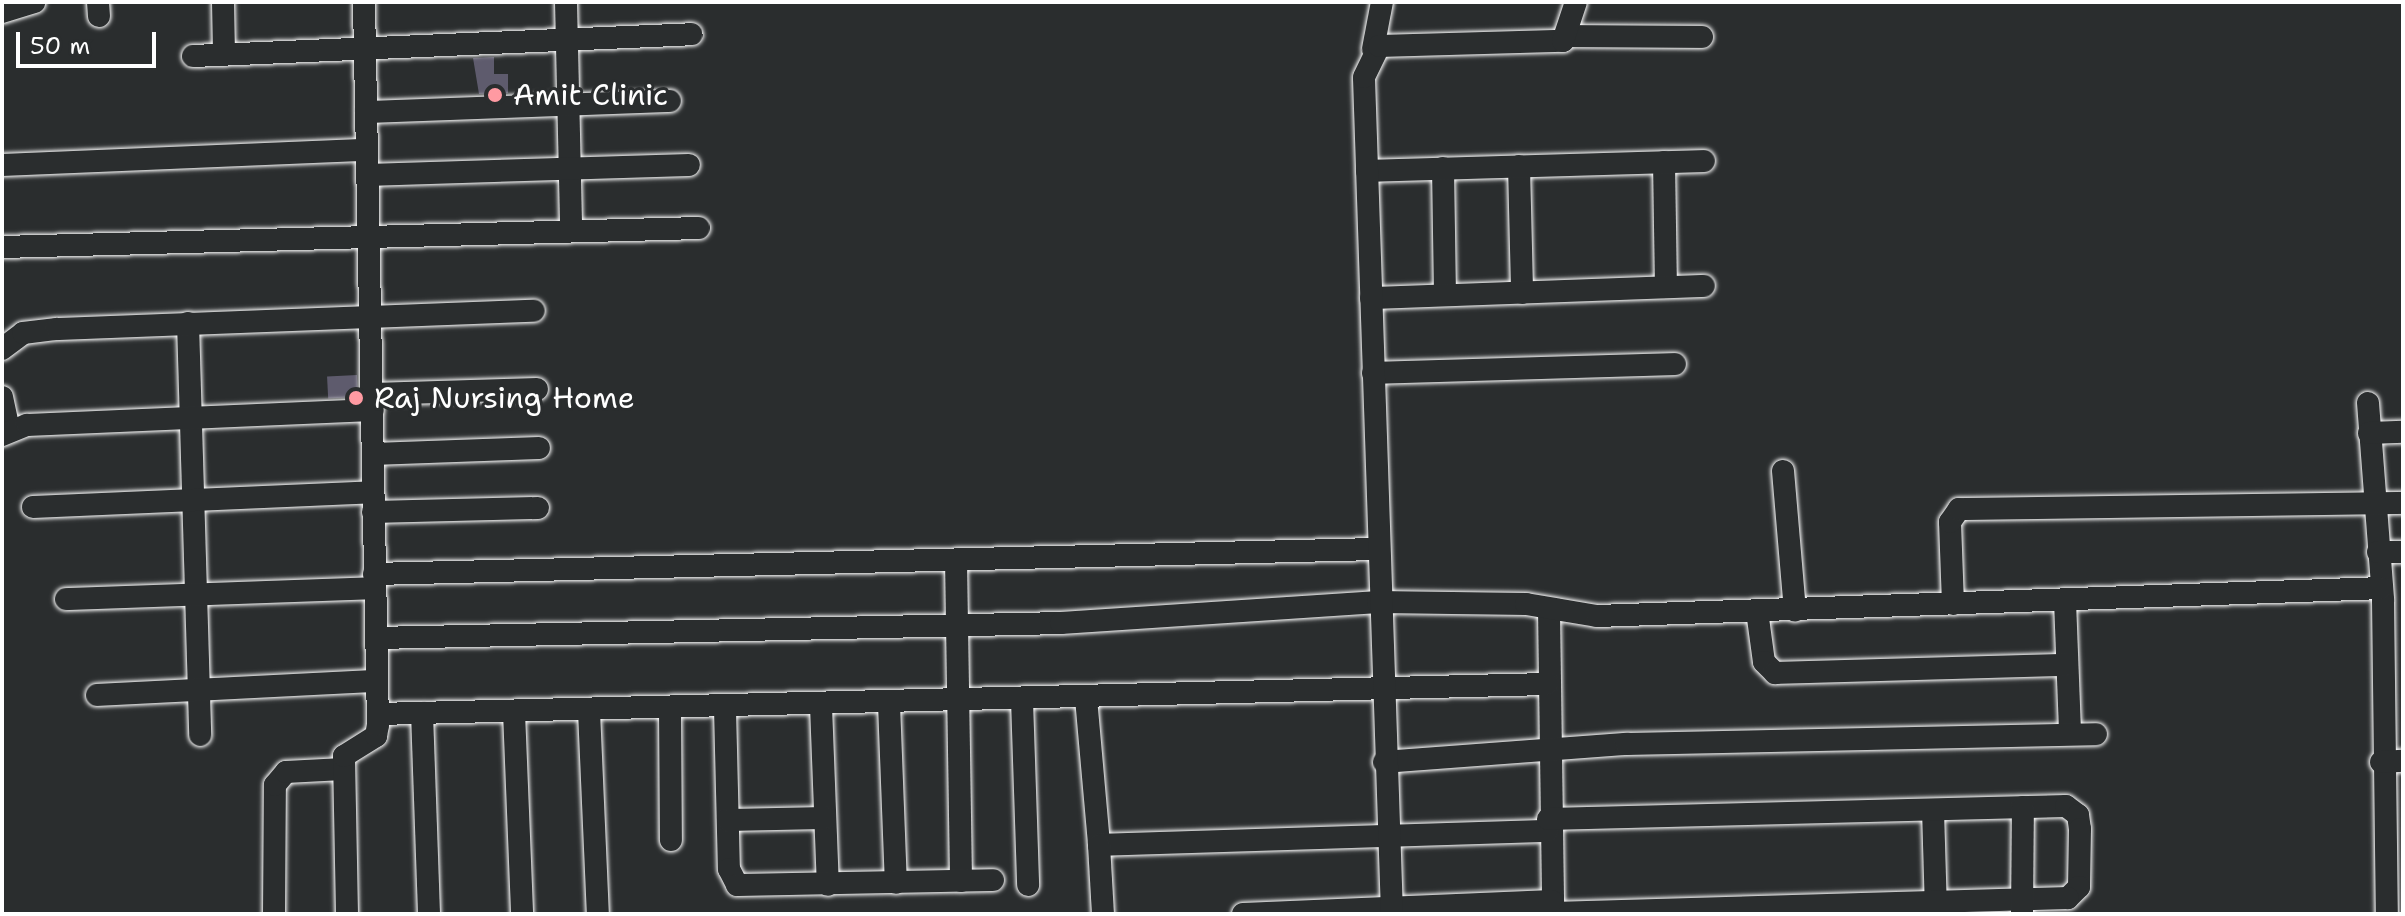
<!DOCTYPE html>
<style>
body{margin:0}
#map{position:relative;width:2405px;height:916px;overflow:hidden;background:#2a2d2e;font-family:"Shantell Sans",sans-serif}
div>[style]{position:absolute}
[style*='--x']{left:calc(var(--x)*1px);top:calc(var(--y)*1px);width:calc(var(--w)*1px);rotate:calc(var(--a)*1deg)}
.building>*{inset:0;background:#5e5b6d;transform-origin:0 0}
.roads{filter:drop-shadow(0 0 2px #fff) drop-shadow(0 0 2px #fff)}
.minor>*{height:22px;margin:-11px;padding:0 11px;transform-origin:11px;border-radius:11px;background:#2a2d2e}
.dots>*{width:22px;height:22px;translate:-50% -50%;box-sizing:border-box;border:4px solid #2a2d2e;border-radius:50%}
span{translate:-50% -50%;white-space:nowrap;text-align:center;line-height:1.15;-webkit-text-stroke:6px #2a2d2e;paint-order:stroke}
.poi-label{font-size:30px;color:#fff}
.left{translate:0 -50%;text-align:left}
.frame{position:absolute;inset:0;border:4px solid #fff;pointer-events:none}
.scale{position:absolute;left:16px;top:32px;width:140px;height:36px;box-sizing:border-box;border:4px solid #fff;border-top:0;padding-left:10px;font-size:24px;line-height:28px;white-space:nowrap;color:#fff;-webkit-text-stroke:6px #2a2d2e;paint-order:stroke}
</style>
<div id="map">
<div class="building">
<div style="clip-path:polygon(494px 57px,494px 74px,508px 74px,508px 93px,479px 94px,473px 58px)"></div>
<div style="left:357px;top:375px;width:22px;height:30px;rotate:87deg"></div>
</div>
<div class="roads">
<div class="minor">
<div style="--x:98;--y:2;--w:14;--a:86"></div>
<div style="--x:223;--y:2;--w:52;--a:88.9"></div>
<div style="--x:566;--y:2;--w:228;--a:88.7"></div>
<div style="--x:2;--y:12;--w:34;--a:-17"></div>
<div style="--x:1570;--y:36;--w:132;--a:0.4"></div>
<div style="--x:1373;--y:49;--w:48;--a:-79.2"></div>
<div style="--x:193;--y:56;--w:499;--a:-2.5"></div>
<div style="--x:366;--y:112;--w:304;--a:-2.1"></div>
<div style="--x:1664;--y:162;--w:125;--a:89.1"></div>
<div style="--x:2;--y:165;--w:365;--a:-2.4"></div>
<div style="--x:1519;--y:166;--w:127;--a:88.6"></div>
<div style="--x:1443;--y:168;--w:127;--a:89.1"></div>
<div style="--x:1367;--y:171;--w:337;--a:-1.7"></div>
<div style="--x:367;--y:175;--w:322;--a:-1.8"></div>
<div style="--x:2;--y:247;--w:697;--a:-1.56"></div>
<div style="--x:1371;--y:298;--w:333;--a:-2.1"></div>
<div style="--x:188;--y:323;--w:412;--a:88.3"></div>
<div style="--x:2;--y:349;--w:26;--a:-37"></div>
<div style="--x:23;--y:333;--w:34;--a:-7"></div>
<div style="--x:57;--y:329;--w:477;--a:-2.2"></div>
<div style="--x:1373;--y:373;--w:302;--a:-1.7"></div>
<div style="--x:372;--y:394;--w:165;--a:-1.7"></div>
<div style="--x:2;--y:397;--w:35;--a:78"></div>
<div style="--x:2368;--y:403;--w:198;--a:85.6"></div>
<div style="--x:2383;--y:600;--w:314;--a:89.3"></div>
<div style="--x:2369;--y:433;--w:34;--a:-2"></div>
<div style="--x:2;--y:435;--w:27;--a:-22"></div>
<div style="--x:27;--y:425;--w:346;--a:-2.5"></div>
<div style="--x:373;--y:454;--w:166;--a:-2.1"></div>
<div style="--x:1783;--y:471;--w:140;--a:85.1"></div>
<div style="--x:33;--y:507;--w:340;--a:-2.5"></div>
<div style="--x:373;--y:512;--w:165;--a:-1.4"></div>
<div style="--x:2378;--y:552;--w:25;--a:0"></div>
<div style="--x:956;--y:560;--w:321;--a:89.1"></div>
<div style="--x:374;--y:574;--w:1000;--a:-1.43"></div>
<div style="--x:66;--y:599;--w:309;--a:-2"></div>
<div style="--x:2065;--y:601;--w:133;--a:87.8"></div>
<div style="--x:1953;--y:604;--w:82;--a:-92.1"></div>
<div style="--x:1950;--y:522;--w:16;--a:-55"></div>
<div style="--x:1959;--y:509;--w:444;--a:-0.8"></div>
<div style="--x:1549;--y:610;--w:304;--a:89.2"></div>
<div style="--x:1757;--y:611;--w:51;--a:82.2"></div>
<div style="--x:1764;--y:662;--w:16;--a:45"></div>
<div style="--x:1775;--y:673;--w:292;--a:-1.6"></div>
<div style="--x:376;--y:638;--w:685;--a:-1.25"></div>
<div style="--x:1061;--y:623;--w:318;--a:-3.8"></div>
<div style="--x:1378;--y:602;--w:148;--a:0.8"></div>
<div style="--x:1526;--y:604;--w:72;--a:9.6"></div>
<div style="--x:1597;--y:616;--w:785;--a:-2.04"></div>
<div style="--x:97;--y:695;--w:280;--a:-2.9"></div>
<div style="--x:1086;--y:698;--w:148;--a:84.9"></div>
<div style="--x:1099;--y:845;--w:449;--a:-1.8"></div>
<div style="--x:1022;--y:700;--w:185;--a:88.1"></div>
<div style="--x:889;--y:704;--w:179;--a:87.8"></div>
<div style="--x:821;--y:706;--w:179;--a:87.8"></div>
<div style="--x:670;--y:709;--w:131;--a:89.6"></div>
<div style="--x:725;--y:709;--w:160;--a:88.6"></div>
<div style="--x:729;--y:869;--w:18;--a:63"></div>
<div style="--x:737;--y:885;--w:256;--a:-1.1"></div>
<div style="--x:589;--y:711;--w:203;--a:87.5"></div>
<div style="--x:514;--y:712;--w:202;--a:87.7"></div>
<div style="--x:422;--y:713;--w:201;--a:88"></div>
<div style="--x:378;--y:714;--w:1170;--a:-1.47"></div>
<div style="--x:1384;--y:762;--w:243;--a:-4.3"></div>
<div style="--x:1626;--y:744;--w:470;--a:-1.2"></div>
<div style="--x:2381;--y:762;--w:22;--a:-3"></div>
<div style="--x:1933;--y:810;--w:102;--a:88.3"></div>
<div style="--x:1548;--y:819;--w:518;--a:-1.44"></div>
<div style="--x:2066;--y:806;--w:15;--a:37"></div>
<div style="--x:2078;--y:815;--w:14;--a:82"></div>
<div style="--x:2080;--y:829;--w:58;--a:91"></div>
<div style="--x:2079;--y:887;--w:16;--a:135"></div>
<div style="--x:2068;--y:898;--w:516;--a:178.33"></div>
<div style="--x:728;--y:820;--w:97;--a:-1.2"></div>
<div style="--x:1099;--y:845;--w:69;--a:86.7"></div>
<div style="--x:274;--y:914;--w:129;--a:-89.6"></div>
<div style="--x:275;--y:785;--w:17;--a:-50"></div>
<div style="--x:286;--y:772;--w:57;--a:-3"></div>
<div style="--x:347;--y:914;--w:158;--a:-91.1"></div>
<div style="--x:344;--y:756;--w:38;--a:-32"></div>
<div style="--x:376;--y:736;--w:11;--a:-80"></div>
<div style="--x:378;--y:725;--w:723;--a:-91.11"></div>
<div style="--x:1243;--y:914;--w:309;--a:-2.4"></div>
<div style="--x:1392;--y:914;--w:837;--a:-91.92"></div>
<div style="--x:1364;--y:77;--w:34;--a:-64"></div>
<div style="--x:1379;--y:46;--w:184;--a:-1.6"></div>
<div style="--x:1563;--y:41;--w:41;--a:-71.6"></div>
<div style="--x:2022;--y:914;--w:107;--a:-89.5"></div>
</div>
</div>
<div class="dots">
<div style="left:495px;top:95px;background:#ff9aa2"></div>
<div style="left:356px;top:398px;background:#ff9aa2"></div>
</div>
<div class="poi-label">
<span class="left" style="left:513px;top:95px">Amit Clinic</span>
<span class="left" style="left:374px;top:398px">Raj Nursing Home</span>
</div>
<div class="frame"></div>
<div class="scale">50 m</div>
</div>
